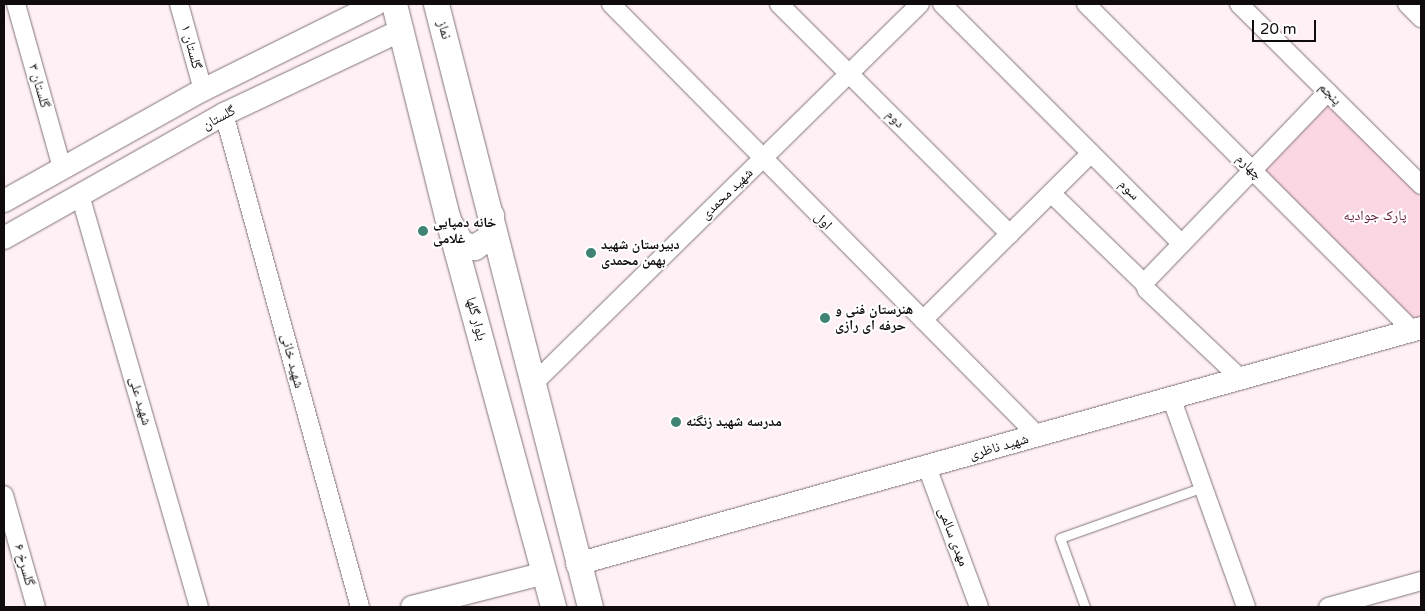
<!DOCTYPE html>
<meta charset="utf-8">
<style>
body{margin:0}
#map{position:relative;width:1425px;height:611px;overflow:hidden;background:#fef0f4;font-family:"Varela Round","Noto Naskh Arabic",sans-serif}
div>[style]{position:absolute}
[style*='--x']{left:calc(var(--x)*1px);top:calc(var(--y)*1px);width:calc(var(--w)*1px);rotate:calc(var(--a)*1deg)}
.green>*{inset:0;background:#fad7e2}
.roads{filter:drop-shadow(0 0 1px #817478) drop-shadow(0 0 1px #817478)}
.service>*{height:9px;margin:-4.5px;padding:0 4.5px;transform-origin:4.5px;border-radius:4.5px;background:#fff}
.minor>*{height:18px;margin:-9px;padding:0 9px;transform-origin:9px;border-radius:9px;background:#fff}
.tertiary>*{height:22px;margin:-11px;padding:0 11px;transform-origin:11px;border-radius:11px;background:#fff}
.secondary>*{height:25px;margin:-12.5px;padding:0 12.5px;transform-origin:12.5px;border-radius:12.5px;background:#fff}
.dots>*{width:14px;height:14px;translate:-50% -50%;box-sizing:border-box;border:2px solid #fff;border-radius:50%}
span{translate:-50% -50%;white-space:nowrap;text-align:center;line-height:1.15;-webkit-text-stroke:4px #fff;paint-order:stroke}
.street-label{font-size:14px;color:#100b0d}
.park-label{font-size:14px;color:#601939}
.poi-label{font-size:14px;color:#100b0d;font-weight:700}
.left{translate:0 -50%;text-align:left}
.frame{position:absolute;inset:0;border:5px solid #100b0d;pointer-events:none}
.scale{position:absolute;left:1252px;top:20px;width:64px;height:22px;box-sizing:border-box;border:2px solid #100b0d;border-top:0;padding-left:6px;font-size:15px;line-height:18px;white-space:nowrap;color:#100b0d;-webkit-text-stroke:4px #fff;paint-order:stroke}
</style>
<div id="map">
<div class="green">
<div style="clip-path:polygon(1328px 104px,1421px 197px,1421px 318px,1413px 320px,1263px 169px)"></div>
</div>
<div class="roads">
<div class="service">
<div style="--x:1085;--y:607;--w:73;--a:-109.9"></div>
<div style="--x:1060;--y:538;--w:152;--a:-19.6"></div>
</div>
<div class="minor">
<div style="--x:16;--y:4;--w:170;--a:74.3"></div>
<div style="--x:179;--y:4;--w:89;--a:74.4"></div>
<div style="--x:611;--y:4;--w:607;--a:45.33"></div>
<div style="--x:779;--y:4;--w:326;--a:44.9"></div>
<div style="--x:942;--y:4;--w:337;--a:45"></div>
<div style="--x:1086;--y:4;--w:461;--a:45"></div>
<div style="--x:1239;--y:4;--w:257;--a:44.8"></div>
<div style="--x:1407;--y:4;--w:20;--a:45"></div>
<div style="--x:224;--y:114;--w:511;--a:74.58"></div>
<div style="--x:1051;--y:193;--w:129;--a:44.1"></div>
<div style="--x:80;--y:195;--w:429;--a:73.9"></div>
<div style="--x:923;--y:320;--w:237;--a:-44.8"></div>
<div style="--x:1240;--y:378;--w:128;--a:-136.6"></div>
<div style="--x:1147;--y:290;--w:8;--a:-113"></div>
<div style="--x:1144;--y:283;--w:265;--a:-46.1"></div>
<div style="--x:534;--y:383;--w:541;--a:-44.48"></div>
<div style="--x:1172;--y:400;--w:220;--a:70.3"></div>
<div style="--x:927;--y:467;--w:149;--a:69.6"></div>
<div style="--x:4;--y:495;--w:116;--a:74.1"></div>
<div style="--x:1328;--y:607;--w:97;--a:-15.6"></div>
</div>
<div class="tertiary">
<div style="--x:4;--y:201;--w:228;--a:-29.2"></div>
<div style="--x:203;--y:90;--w:193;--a:-26.4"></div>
<div style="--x:4;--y:238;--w:253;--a:-29.4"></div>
<div style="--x:224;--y:114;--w:197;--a:-25.3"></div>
<div style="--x:577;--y:564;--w:876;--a:-15.62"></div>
<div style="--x:412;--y:607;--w:137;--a:-14.3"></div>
</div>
<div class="secondary">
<div style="--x:394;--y:4;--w:219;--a:76"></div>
<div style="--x:447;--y:216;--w:405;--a:74.8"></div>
<div style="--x:436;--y:4;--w:622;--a:75.67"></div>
<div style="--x:451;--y:225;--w:21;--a:61"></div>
<div style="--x:461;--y:243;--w:14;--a:17"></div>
<div style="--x:474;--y:247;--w:19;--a:-32"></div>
<div style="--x:490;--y:237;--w:22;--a:-87"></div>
</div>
</div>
<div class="dots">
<div style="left:423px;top:231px;background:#408374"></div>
<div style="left:591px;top:253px;background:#408374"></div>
<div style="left:825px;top:318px;background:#408374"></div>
<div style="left:676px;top:422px;background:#408374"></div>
</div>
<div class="street-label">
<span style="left:444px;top:30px;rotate:75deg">نماز</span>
<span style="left:191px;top:47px;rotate:75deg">گلستان ۱</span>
<span style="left:39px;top:86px;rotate:74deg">گلستان ۳</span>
<span style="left:1330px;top:94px;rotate:45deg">پنجم</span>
<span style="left:219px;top:118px;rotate:-28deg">گلستان</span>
<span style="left:895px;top:119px;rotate:45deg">دوم</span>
<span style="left:1249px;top:167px;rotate:45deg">چهارم</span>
<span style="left:1129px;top:190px;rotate:45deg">سوم</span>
<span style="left:727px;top:194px;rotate:-44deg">شهید محمدی</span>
<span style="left:823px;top:221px;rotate:45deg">اول</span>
<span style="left:476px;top:319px;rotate:75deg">بلوار گلها</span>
<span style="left:292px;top:361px;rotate:75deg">شهید خانی</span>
<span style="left:140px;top:401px;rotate:74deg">شهید علی</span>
<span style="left:999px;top:447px;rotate:-16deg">شهید ناظری</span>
<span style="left:953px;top:537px;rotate:69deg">مهدی سالمی</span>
<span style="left:24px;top:565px;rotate:74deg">گلسرخ ۶</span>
</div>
<div class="park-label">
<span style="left:1375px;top:216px">پارک جوادیه</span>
</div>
<div class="poi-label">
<span class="left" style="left:433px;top:231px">خانه دمپایی<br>غلامی</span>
<span class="left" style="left:601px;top:253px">دبیرستان شهید<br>بهمن محمدی</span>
<span class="left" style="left:835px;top:318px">هنرستان فنی و<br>حرفه ای رازی</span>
<span class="left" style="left:686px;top:422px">مدرسه شهید زنگنه</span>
</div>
<div class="frame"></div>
<div class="scale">20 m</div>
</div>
